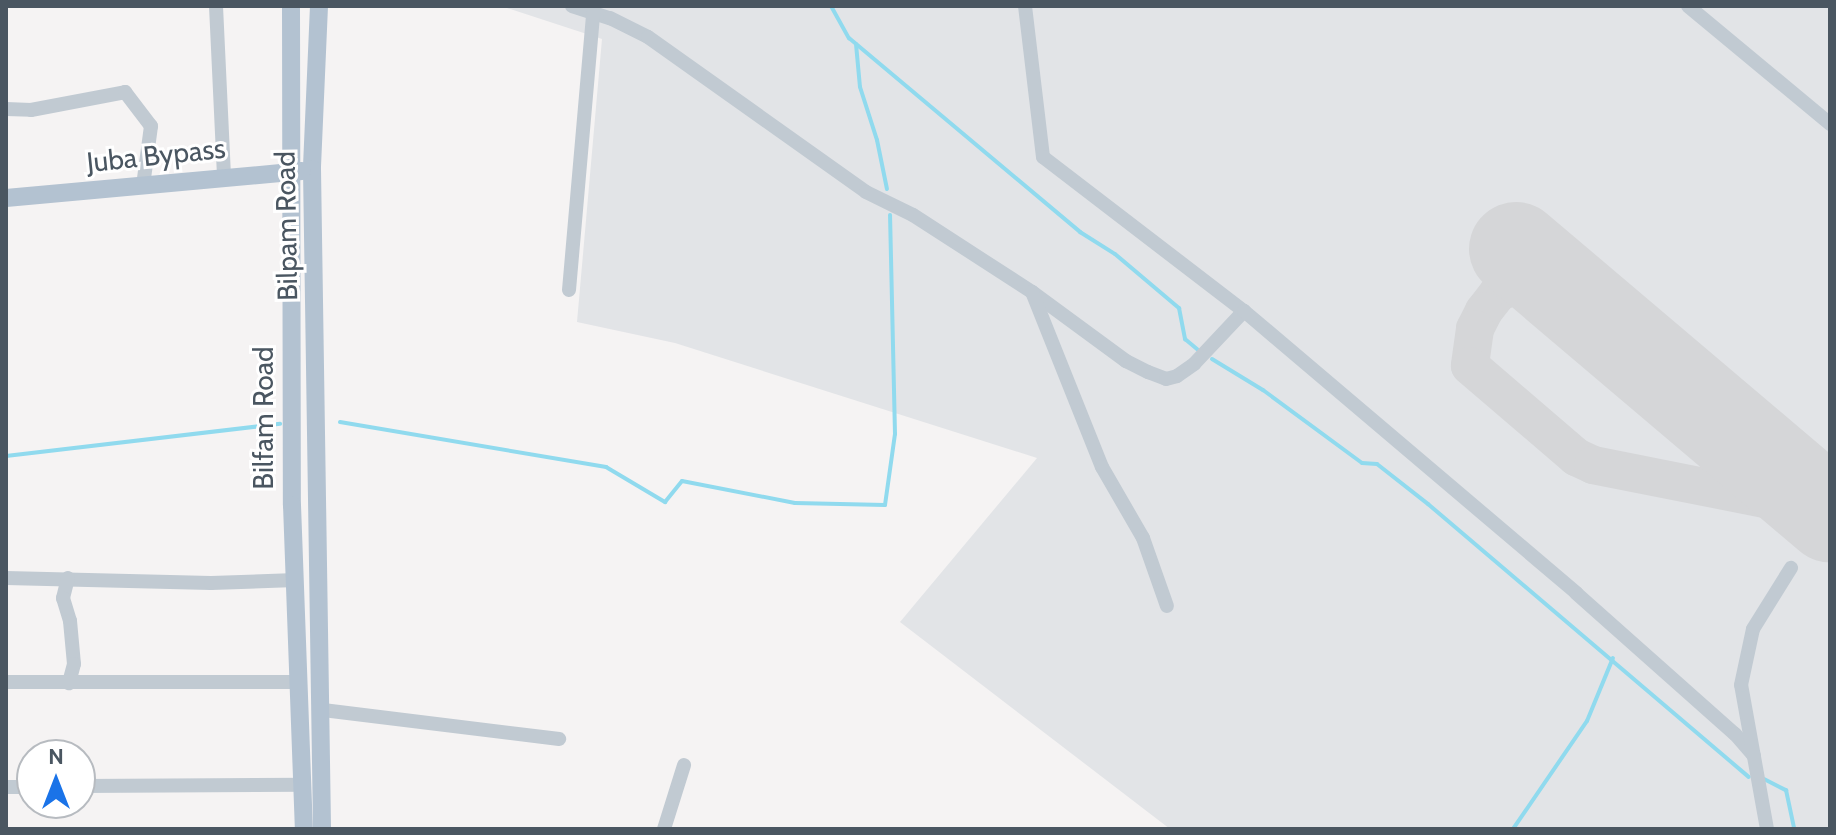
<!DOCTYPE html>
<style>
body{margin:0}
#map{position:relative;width:1836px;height:835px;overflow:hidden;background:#f5f3f3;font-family:Cabin,sans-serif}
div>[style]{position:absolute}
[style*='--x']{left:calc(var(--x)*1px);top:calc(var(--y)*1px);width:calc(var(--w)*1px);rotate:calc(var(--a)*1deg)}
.airport>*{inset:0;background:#e2e4e7}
.stream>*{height:4px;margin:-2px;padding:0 2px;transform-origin:2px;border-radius:2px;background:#90daee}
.taxiway>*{height:38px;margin:-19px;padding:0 19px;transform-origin:19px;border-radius:19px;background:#d5d6d8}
.runway>*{height:94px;margin:-47px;padding:0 47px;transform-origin:47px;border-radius:47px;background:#d5d6d8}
.minor>*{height:14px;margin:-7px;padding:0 7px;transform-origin:7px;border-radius:7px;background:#c1cad2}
.major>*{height:18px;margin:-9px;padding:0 9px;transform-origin:9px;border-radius:9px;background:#b3c2d1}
span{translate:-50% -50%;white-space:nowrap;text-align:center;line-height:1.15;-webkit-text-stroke:6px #fff;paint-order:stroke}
.street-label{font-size:28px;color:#4a5661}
.frame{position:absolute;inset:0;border:8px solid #4a5661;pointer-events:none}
.north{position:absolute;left:16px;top:739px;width:80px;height:80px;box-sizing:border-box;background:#fff;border:2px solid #b7bbc0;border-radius:50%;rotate:0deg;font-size:22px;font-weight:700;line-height:32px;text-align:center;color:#4a5661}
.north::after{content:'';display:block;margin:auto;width:28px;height:36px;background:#1a73e8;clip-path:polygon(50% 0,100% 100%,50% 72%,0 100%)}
</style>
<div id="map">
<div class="airport">
<div style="clip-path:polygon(501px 6px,1830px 6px,1830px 829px,1170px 829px,900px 622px,1037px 458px,675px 343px,577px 322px,602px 39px)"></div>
</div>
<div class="stream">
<div style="--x:831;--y:6;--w:37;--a:61"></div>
<div style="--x:849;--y:38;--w:302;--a:40"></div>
<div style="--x:1080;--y:232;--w:41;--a:32.2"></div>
<div style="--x:1115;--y:254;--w:84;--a:40.2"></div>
<div style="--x:1179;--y:308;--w:32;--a:79"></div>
<div style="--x:1185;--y:339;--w:16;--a:40"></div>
<div style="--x:856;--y:44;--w:43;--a:84.7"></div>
<div style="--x:860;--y:87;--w:56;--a:72.2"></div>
<div style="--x:877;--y:140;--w:50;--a:78.5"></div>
<div style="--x:1212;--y:359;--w:60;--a:31.3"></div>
<div style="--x:1263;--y:390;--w:123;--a:36.4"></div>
<div style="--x:1362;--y:463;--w:15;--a:4"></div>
<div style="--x:1377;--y:464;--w:65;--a:38.1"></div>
<div style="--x:1428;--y:504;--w:421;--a:40.4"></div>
<div style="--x:340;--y:422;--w:270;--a:9.6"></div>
<div style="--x:606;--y:467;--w:69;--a:30.7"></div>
<div style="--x:665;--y:502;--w:27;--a:-51"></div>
<div style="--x:682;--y:481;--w:115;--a:11"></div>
<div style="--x:795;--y:503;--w:90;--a:1.3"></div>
<div style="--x:885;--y:505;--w:72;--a:-82"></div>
<div style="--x:895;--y:434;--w:219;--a:-91.3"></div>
<div style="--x:6;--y:456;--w:276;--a:-6.7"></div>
<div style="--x:1764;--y:779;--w:25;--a:27"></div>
<div style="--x:1786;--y:790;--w:40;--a:78"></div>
<div style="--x:1513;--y:829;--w:131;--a:-55.6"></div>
<div style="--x:1587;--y:721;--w:68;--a:-67.6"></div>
</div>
<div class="taxiway">
<div style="--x:1642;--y:357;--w:33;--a:-110"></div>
<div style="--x:1631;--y:326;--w:36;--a:-122"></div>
<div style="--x:1612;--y:296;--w:18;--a:-142"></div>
<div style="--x:1598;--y:285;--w:27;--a:-160"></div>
<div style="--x:1573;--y:276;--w:30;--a:-172"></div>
<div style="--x:1543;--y:272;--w:50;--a:155"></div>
<div style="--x:1498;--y:293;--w:23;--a:128"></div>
<div style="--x:1484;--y:311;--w:20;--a:117"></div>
<div style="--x:1475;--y:329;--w:37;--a:98"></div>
<div style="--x:1470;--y:366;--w:140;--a:40.6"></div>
<div style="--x:1576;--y:457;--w:19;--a:25"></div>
<div style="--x:1593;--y:465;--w:237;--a:11.2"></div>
</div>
<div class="runway">
<div style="--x:1516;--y:249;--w:412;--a:40.3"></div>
</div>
<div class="minor">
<div style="--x:216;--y:6;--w:170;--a:87.3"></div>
<div style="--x:572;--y:6;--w:40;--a:18"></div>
<div style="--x:610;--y:18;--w:42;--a:26.6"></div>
<div style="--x:648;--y:37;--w:267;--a:35.4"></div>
<div style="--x:866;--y:192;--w:52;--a:26.1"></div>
<div style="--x:913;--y:215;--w:142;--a:32.9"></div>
<div style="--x:1032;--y:292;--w:117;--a:36.3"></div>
<div style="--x:1126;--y:361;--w:25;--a:27"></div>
<div style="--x:1148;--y:372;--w:19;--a:21"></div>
<div style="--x:1166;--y:379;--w:11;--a:-15"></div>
<div style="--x:1177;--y:376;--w:21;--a:-35"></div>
<div style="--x:1194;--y:364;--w:73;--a:-46.7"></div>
<div style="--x:1025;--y:6;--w:152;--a:83.2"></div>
<div style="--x:1043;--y:157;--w:253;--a:37.5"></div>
<div style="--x:1244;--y:311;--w:436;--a:40.3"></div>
<div style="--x:1576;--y:593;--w:213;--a:41.6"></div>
<div style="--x:1735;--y:734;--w:29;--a:49"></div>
<div style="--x:1688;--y:6;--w:185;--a:39.7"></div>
<div style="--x:6;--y:109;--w:25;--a:2"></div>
<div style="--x:31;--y:110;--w:96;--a:-10.8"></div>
<div style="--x:125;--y:92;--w:43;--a:52.6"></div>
<div style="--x:151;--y:126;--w:61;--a:97.6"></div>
<div style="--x:569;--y:290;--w:277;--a:-85"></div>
<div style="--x:1032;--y:292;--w:188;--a:68.2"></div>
<div style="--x:1102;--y:467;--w:82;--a:60"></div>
<div style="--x:1143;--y:538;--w:72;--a:70.6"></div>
<div style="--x:6;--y:578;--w:205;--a:1.4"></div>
<div style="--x:211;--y:583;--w:85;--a:-2"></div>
<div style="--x:68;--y:578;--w:21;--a:104"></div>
<div style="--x:63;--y:598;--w:24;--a:73"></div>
<div style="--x:70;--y:621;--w:43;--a:84.7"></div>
<div style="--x:74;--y:664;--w:20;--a:105"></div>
<div style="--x:6;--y:682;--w:294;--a:0"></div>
<div style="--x:323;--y:710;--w:238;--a:7"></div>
<div style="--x:80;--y:786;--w:224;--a:-0.3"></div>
<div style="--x:6;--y:787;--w:26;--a:0"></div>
<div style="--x:664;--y:829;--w:67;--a:-72.6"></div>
<div style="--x:1767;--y:829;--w:146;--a:-100.2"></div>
<div style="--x:1741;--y:685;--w:57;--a:-77.9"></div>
<div style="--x:1753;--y:629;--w:72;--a:-58.1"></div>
</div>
<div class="major">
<div style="--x:291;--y:6;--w:499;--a:89.9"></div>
<div style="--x:292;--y:505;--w:324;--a:87.9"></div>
<div style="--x:319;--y:6;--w:163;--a:92.5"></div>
<div style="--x:312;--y:169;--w:660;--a:89.13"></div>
<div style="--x:6;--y:198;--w:297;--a:-5.2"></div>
</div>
<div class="street-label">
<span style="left:156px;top:155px;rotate:-6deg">Juba Bypass</span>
<span style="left:286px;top:226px;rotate:-91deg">Bilpam Road</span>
<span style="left:263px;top:418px;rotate:-90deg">Bilfam Road</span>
</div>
<div class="frame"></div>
<div class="north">N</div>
</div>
